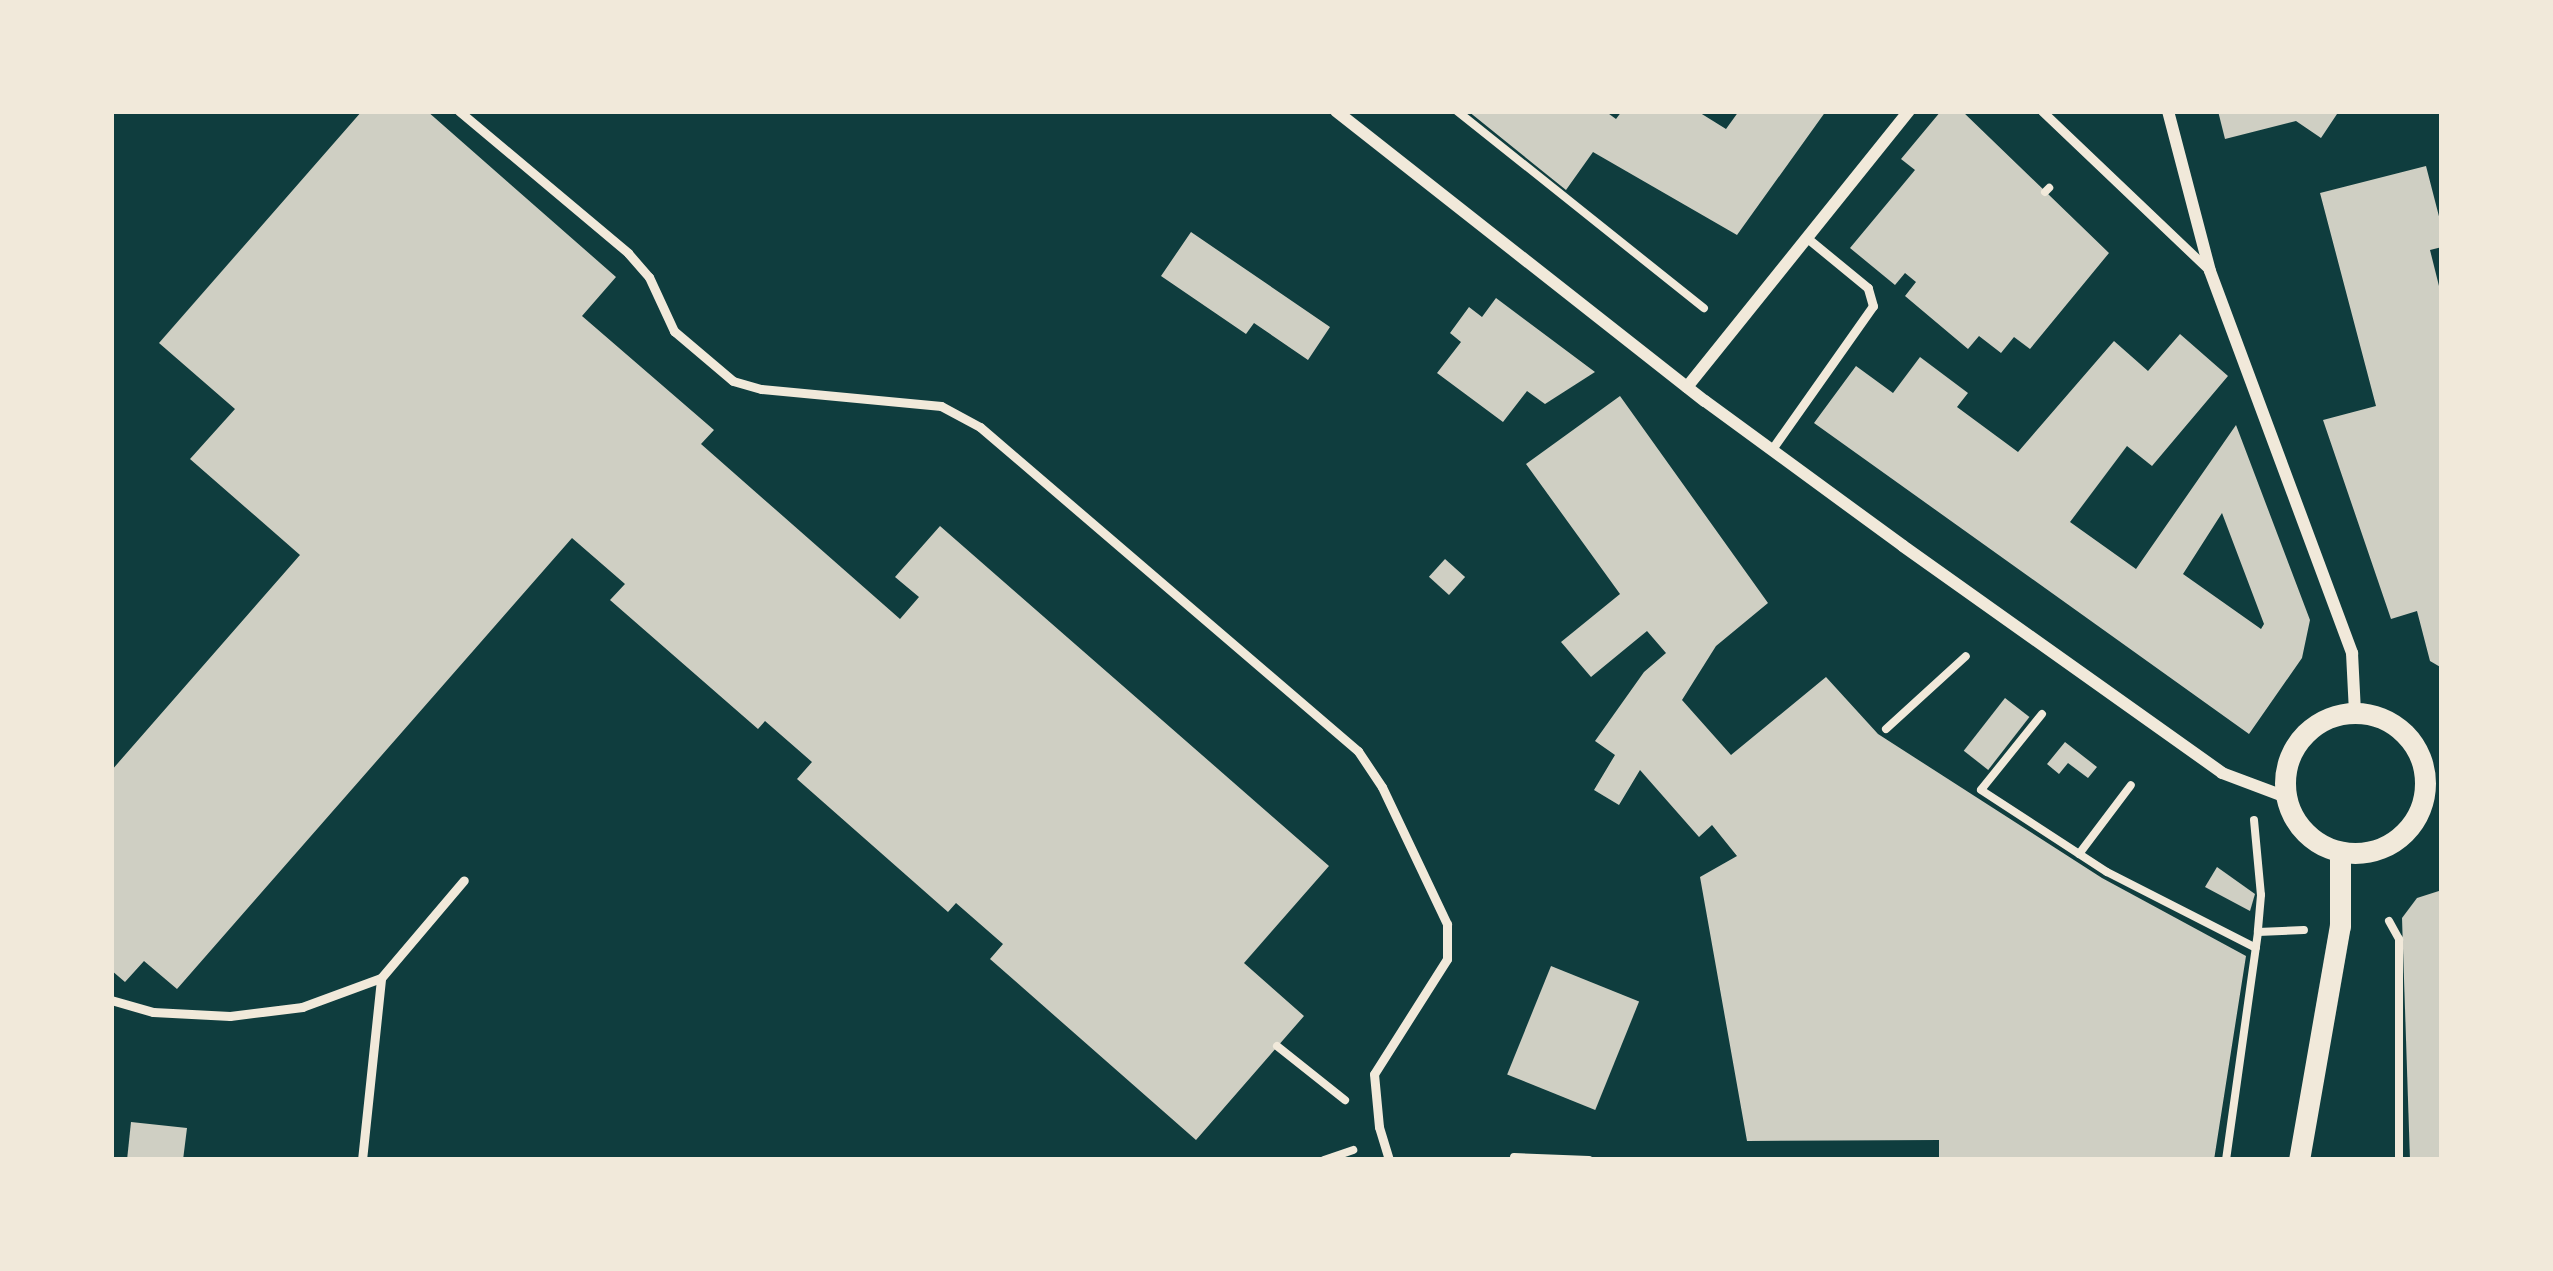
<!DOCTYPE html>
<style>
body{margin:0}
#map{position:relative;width:2553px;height:1271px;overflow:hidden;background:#0f3d3e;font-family:"Noto Sans",sans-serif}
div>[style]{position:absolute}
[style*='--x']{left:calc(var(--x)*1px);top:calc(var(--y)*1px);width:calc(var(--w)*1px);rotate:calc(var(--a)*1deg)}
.building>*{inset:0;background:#cfcfc3;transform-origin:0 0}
.path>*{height:8px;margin:-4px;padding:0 4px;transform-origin:4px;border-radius:4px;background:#f1e9da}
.service>*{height:9px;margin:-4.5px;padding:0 4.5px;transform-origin:4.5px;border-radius:4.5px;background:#f1e9da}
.minor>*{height:12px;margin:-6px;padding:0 6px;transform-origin:6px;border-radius:6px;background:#f1e9da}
.tertiary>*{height:21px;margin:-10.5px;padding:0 10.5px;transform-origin:10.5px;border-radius:10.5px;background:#f1e9da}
.tertiary>.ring{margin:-10.5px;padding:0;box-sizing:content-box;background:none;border:21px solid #f1e9da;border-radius:50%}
span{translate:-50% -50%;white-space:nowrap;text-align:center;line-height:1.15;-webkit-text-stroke:9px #f1e9da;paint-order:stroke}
.frame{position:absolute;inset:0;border:114px solid #f1e9da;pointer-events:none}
</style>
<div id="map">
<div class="building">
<div style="clip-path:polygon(362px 111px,427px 111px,616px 277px,582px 316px,714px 430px,701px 444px,900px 619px,919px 597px,895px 577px,940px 526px,1329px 866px,1244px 963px,1304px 1016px,1196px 1140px,990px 959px,1003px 944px,956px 903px,948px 912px,797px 779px,812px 762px,765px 721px,758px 729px,610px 600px,625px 584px,572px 538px,177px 989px,144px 961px,125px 982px,111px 970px,111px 771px,300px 555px,190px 459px,235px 409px,159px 343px)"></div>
<div style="clip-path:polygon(1468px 111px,1605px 111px,1616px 119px,1622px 111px,1697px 111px,1726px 129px,1739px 111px,1826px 111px,1737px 235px,1593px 152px,1566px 190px)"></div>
<div style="clip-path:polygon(1941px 111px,1962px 111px,2109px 253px,2030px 349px,2014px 337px,2001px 353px,1979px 336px,1968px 349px,1905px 296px,1916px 282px,1905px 273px,1895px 285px,1850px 248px,1915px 170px,1901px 159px)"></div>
<div style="clip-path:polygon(2218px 111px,2339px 111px,2321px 138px,2296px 121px,2225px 139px)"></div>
<div style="clip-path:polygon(2426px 166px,2442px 228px,2442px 247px,2430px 250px,2442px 298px,2442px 668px,2430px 661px,2417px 611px,2391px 619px,2323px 420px,2376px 406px,2320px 193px)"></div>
<div style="clip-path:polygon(1191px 232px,1330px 327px,1308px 360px,1254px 323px,1246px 334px,1161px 276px)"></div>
<div style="clip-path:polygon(1496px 298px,1595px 372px,1545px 404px,1527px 391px,1503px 422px,1437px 373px,1461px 342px,1450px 333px,1469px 307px,1482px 317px)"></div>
<div style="clip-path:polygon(evenodd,2180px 334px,2228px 376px,2152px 466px,2127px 446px,2070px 522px,2136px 569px,2236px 425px,2310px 620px,2302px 658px,2249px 734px,1814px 423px,1856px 366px,1893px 393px,1920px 357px,1968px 393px,1957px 407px,2018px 452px,2114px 341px,2148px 371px,2180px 334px,2222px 513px,2264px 624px,2261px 629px,2183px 574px,2222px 513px)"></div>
<div style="clip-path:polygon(1620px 396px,1768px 603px,1716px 646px,1682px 700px,1731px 755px,1826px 677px,1878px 734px,2102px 878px,2246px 956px,2214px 1160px,1939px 1160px,1939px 1140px,1747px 1141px,1700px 877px,1737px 856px,1712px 825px,1699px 837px,1640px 770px,1619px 805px,1594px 790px,1615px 755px,1595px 741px,1644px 672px,1666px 653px,1647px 631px,1591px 677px,1561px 642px,1620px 594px,1526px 464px)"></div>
<div style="left:1445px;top:559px;width:27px;height:24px;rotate:42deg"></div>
<div style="left:2005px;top:698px;width:31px;height:67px;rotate:38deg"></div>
<div style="clip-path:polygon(2065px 742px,2097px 767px,2088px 778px,2068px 763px,2059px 774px,2047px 764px)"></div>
<div style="clip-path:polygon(2217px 867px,2255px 894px,2250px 911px,2205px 887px)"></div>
<div style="clip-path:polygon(2442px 890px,2442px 1160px,2410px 1160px,2402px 918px,2417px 898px)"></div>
<div style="left:1551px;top:966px;width:95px;height:117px;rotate:22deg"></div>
<div style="clip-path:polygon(131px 1122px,187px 1128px,183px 1160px,127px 1160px)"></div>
</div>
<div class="path">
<div style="--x:1457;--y:111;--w:316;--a:38.6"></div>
<div style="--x:2045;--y:192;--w:6;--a:-45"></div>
<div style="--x:2042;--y:714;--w:97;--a:128.8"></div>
<div style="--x:1981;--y:790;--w:150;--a:33.1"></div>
<div style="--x:2107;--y:872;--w:167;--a:27"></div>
<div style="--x:1886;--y:729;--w:108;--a:-42.4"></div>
<div style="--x:2254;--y:820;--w:75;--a:84.7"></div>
<div style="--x:2261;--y:895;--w:37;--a:95"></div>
<div style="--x:2258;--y:932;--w:46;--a:-2.5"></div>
<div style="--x:2079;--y:854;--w:86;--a:-53"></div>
<div style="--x:2389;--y:921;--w:21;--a:61"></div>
<div style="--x:2399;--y:939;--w:221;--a:90"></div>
<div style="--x:1277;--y:1046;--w:87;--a:38.5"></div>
<div style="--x:1514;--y:1157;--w:75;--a:2.3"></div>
<div style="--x:1324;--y:1160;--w:31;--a:-19"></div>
<div style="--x:2226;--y:1160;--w:230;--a:-82"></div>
</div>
<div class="service">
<div style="--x:459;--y:111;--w:221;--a:40"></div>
<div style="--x:628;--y:253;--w:32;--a:49"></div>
<div style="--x:649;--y:277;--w:60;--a:65.2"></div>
<div style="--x:674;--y:331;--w:77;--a:40.3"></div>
<div style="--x:733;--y:381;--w:29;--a:16"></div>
<div style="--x:761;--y:389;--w:181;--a:5.4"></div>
<div style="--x:941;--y:406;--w:44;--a:28.3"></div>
<div style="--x:980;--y:427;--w:498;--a:40.6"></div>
<div style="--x:1358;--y:751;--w:43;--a:56.3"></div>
<div style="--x:1382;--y:787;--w:152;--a:64.6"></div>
<div style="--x:1447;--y:924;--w:35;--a:90"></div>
<div style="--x:1447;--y:959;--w:136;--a:122.4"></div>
<div style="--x:1374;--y:1074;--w:53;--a:84.6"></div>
<div style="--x:1379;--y:1127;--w:34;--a:73"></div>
<div style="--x:2042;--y:111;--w:232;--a:43.6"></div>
<div style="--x:1772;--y:449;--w:175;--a:-54.8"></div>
<div style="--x:1873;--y:306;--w:19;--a:-106"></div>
<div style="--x:1868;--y:288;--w:80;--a:-140.6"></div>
<div style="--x:111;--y:1000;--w:44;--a:15.9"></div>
<div style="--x:153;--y:1012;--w:77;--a:3"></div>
<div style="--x:230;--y:1016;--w:73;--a:-7.1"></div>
<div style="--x:302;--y:1007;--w:84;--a:-20.2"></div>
<div style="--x:362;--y:1160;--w:183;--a:-84"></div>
<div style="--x:381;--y:978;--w:128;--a:-49.7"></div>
</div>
<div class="minor">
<div style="--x:1336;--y:111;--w:469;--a:38.2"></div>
<div style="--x:1705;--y:401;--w:245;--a:36.2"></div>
<div style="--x:1903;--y:546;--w:392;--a:35.4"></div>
<div style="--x:2222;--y:773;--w:68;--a:20.6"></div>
<div style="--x:2168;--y:111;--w:165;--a:75.3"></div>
<div style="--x:2210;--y:271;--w:408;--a:69.6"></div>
<div style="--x:2352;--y:653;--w:60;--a:87.1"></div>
<div style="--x:1687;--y:387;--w:354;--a:-51.2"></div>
</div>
<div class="tertiary">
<div class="ring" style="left:2285px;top:713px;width:119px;height:119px"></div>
<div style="--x:2299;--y:1160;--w:238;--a:-80.1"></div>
<div style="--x:2340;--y:926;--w:73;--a:-90"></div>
</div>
<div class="frame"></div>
</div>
